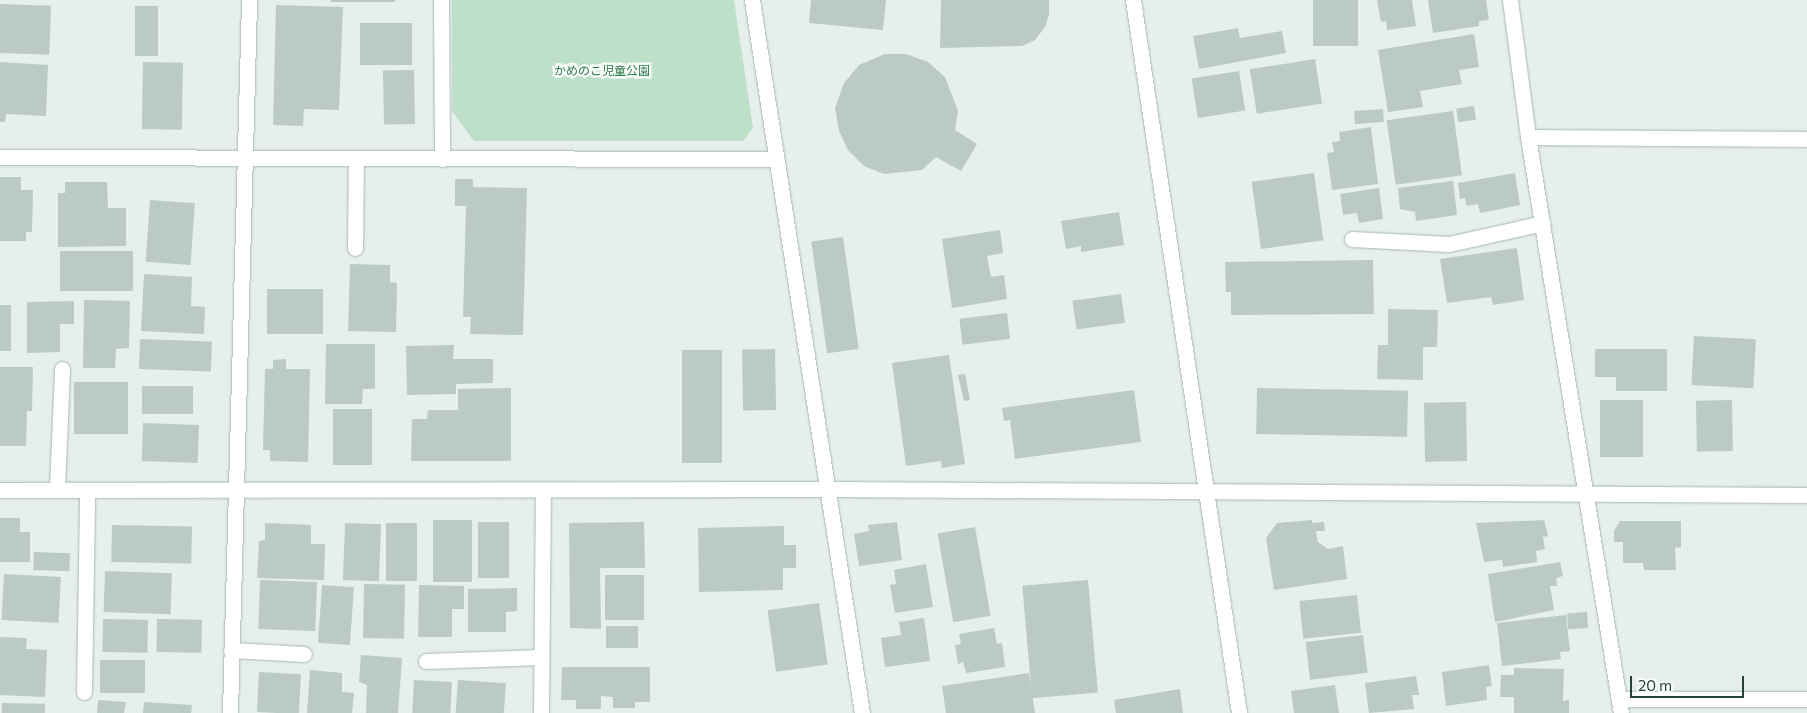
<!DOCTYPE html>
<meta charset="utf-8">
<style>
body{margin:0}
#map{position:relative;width:1807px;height:713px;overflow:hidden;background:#e6efeb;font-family:Commissioner,"Noto Sans JP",sans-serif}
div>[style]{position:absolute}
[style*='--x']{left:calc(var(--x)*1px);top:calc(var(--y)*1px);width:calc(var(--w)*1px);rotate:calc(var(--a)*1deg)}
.green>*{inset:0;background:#bfe0c8}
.building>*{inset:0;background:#bbcac4;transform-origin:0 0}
.roads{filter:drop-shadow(0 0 1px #a8b8b2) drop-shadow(0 0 1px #a8b8b2)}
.service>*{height:15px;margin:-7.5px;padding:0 7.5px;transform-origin:7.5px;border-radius:7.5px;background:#fff}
.minor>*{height:15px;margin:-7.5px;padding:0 7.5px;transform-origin:7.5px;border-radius:7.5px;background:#fff}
.tertiary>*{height:15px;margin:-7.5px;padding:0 7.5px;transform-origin:7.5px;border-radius:7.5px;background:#fff}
span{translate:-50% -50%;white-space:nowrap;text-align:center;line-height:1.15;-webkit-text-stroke:5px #f7fbf9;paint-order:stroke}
.park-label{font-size:12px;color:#2d7a4b}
.scale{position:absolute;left:1630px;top:676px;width:114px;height:22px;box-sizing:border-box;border:2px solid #24423a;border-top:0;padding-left:6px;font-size:15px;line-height:18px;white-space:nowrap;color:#24423a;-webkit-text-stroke:4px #f7fbf9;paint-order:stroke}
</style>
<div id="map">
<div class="green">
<div style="clip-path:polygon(452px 0,734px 0,753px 128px,743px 141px,474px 141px,452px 111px)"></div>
</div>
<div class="building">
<div style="left:331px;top:0;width:64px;height:2px"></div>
<div style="clip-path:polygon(811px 0,886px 0,883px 30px,809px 23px)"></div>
<div style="clip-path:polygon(941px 0,1049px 0,1049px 14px,1045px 27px,1035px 40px,1022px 46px,940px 48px)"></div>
<div style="left:1313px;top:0;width:45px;height:46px"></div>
<div style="clip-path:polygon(1377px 0,1412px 0,1416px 26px,1387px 30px,1386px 21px,1381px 22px)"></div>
<div style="clip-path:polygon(1428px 0,1486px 0,1489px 20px,1479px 21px,1479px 26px,1433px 33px)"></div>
<div style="left:0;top:4px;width:51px;height:49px;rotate:2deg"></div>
<div style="clip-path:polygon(276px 5px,343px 7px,339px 110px,304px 109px,303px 126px,273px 125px)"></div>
<div style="left:135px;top:6px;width:23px;height:50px"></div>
<div style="left:412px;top:23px;width:42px;height:52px;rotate:90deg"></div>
<div style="clip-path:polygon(1238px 28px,1240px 38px,1282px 31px,1286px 53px,1199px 69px,1193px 36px)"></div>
<div style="clip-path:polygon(1474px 34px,1479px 67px,1459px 70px,1462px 84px,1420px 91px,1423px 107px,1388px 112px,1378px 50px)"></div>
<div style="clip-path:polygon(885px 54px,906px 54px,928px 62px,945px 77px,958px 111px,955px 130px,977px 144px,961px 171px,936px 157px,922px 170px,884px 174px,864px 166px,848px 150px,839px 131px,835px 108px,844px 83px,859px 65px)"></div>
<div style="left:1315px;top:59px;width:45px;height:66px;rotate:81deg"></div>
<div style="clip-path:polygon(0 62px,48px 65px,46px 116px,6px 114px,5px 122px,0 122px)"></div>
<div style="left:143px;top:62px;width:40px;height:67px;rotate:1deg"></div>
<div style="left:414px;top:70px;width:54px;height:31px;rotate:89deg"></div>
<div style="left:1239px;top:71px;width:40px;height:48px;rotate:81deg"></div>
<div style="left:1474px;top:106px;width:14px;height:18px;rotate:82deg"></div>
<div style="left:1383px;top:109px;width:13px;height:29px;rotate:86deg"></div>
<div style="left:1453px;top:111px;width:65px;height:67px;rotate:82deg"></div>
<div style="clip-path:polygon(1371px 127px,1378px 184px,1332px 190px,1327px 153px,1334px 152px,1332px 142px,1340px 141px,1339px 132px)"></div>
<div style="left:1314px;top:173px;width:68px;height:63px;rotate:82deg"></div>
<div style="clip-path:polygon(1515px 173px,1520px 205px,1480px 213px,1478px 204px,1466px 206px,1465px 198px,1460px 199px,1458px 183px)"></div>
<div style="clip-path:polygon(0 177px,21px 177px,21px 190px,33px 190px,32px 232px,26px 232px,26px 241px,0 241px)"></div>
<div style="clip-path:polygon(455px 179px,473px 179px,473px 187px,527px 188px,523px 335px,470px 334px,471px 317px,463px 317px,466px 206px,455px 206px)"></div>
<div style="clip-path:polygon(1453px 181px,1457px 215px,1416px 221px,1415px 212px,1400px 209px,1398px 188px)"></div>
<div style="clip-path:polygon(65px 182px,107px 182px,108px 208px,126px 208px,126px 246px,58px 247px,58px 193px,65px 193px)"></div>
<div style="clip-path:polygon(1379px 188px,1383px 219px,1359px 223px,1357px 213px,1343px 215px,1340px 194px)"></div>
<div style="left:150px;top:200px;width:45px;height:62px;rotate:4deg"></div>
<div style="clip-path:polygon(1119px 212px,1124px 245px,1081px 252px,1081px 246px,1066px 249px,1061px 221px)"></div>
<div style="clip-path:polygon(1000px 230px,1003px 253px,987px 256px,991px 277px,1004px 275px,1007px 299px,952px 308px,942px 239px)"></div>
<div style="left:843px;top:237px;width:113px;height:32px;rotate:82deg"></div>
<div style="clip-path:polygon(1517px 248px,1524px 300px,1493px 305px,1491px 297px,1447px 303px,1440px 259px)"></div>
<div style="left:133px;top:251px;width:40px;height:73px;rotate:90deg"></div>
<div style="clip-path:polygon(1373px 260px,1374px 314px,1231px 315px,1231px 292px,1226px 292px,1225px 262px)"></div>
<div style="clip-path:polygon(350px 264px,390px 265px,390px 282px,397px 283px,396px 332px,348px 331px)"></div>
<div style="clip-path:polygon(144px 274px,192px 277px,191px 306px,205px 307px,204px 334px,141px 331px)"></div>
<div style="left:267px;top:289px;width:56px;height:45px"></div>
<div style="left:1121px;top:294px;width:29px;height:49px;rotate:82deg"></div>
<div style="clip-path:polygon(84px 300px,130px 301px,129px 348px,116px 349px,115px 368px,83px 368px)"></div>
<div style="clip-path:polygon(74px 301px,74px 324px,60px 324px,60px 352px,27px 353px,27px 302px)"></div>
<div style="left:0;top:305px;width:11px;height:46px"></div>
<div style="clip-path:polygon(1388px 309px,1438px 310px,1437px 347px,1423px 347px,1423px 380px,1377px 379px,1378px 345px,1388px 345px)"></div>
<div style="left:1007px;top:313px;width:26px;height:48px;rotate:83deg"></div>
<div style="left:1694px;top:336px;width:62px;height:49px;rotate:3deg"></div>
<div style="left:140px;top:339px;width:72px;height:30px;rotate:2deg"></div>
<div style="clip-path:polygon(326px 344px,375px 344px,375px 389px,363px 389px,362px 404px,325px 404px)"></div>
<div style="clip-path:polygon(454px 345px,453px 359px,493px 359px,493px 383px,456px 384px,456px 394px,407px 395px,406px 346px)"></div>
<div style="left:775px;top:349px;width:61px;height:33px;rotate:89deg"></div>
<div style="clip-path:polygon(1595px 349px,1667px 349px,1667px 391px,1616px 391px,1616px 377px,1595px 377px)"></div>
<div style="left:682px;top:350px;width:40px;height:113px"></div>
<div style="clip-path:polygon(949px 355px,965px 464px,942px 468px,941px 461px,906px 466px,892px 363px)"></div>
<div style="clip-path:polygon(286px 359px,286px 369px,310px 369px,308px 462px,270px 461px,270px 450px,263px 450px,265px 369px,273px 369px,273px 360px)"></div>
<div style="clip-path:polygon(0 367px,33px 367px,32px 411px,27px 411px,26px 446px,0 446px)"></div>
<div style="clip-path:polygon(965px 374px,970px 400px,964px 401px,958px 375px)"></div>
<div style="left:74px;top:382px;width:54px;height:52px"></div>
<div style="left:142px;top:386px;width:51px;height:28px"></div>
<div style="clip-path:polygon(511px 388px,511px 461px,411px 461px,412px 419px,427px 419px,428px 410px,458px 410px,458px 389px)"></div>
<div style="left:1257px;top:388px;width:151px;height:46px;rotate:1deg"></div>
<div style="clip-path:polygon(1134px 390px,1141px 442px,1015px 459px,1010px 420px,1004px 421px,1002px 408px)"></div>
<div style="left:1600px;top:400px;width:43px;height:57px"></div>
<div style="left:1732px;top:400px;width:51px;height:36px;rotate:89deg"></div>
<div style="left:1466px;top:402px;width:59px;height:42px;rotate:89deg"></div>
<div style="left:333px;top:409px;width:39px;height:56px"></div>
<div style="left:143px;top:423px;width:56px;height:38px;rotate:2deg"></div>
<div style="clip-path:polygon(0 518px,20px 518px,20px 532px,30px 532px,30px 562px,0 562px)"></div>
<div style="left:433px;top:520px;width:39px;height:62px"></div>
<div style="clip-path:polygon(1312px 520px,1312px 523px,1324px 522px,1325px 531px,1316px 531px,1318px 542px,1328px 549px,1343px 546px,1347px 579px,1274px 590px,1266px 538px,1277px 523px)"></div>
<div style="clip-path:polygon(1544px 520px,1548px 536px,1543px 537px,1545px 549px,1536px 551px,1537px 562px,1503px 567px,1502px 560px,1484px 562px,1476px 523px)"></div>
<div style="clip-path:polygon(1620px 521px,1681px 521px,1681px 547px,1675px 548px,1676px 570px,1644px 570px,1643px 563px,1623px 563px,1623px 542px,1614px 542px,1614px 531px)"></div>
<div style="left:478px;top:522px;width:31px;height:56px"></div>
<div style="clip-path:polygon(644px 522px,645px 568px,600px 568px,601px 629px,570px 628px,569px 523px)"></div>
<div style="clip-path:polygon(897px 522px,902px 560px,859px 566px,854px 534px,869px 531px,868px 525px)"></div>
<div style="clip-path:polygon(265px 523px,311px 525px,311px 544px,325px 544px,324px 580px,257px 578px,259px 541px,265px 540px)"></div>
<div style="left:345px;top:523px;width:36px;height:57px;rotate:2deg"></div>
<div style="left:386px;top:523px;width:31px;height:58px"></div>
<div style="left:112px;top:525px;width:80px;height:37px;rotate:1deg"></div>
<div style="clip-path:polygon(784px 526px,784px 545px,796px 545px,796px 568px,783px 568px,783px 590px,699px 592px,698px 528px)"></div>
<div style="left:975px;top:527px;width:90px;height:38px;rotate:80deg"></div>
<div style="left:34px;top:552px;width:36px;height:18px;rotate:2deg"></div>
<div style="clip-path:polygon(1560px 562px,1563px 576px,1556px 578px,1557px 586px,1550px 586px,1554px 610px,1495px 622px,1488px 574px)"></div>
<div style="clip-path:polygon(926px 564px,933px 607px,895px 613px,890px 585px,896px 584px,894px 570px)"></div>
<div style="left:105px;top:571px;width:67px;height:41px;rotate:2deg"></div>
<div style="left:4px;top:574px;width:57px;height:46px;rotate:3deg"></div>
<div style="left:605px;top:575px;width:39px;height:45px"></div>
<div style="left:260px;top:580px;width:57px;height:49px;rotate:2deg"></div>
<div style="left:1088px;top:580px;width:113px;height:66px;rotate:85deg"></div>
<div style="left:364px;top:584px;width:41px;height:54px;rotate:1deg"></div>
<div style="left:322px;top:585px;width:32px;height:58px;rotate:4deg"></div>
<div style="clip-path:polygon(419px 585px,464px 586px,464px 609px,452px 609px,452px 637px,418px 637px)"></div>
<div style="clip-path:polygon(517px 588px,517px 611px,506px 612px,506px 632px,468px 632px,468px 589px)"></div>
<div style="left:1357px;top:595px;width:38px;height:58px;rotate:84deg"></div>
<div style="left:819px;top:603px;width:62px;height:52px;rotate:82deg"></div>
<div style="left:1587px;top:612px;width:16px;height:20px;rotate:86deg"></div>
<div style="clip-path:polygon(1566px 615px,1570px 651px,1560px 652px,1561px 659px,1502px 666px,1497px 623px)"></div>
<div style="clip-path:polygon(924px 618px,930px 661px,885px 667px,881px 638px,901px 635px,899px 622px)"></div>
<div style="left:103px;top:619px;width:45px;height:33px;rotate:1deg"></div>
<div style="left:157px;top:619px;width:45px;height:33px;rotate:1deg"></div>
<div style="left:606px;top:626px;width:32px;height:22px"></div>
<div style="clip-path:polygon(994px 628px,997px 644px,1002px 643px,1005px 667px,966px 673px,963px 662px,958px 664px,955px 645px,961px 644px,959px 634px)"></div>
<div style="left:1363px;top:635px;width:38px;height:58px;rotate:83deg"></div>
<div style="clip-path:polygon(0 637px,27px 638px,26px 649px,47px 650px,45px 697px,0 695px)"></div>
<div style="clip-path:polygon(361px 655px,402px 658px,398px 713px,366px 713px,367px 685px,359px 682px)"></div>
<div style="left:100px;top:660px;width:45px;height:33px"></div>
<div style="clip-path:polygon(1489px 665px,1492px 686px,1486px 687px,1487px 700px,1446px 706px,1442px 672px)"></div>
<div style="clip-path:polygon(562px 667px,650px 667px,650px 702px,635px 702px,635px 708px,613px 708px,613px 697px,601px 696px,601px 709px,576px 709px,576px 700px,561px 700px)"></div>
<div style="clip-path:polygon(1514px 668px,1564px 669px,1563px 701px,1569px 700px,1569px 713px,1514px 713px,1514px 697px,1500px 697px,1501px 675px,1514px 675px)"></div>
<div style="clip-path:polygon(310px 670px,342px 673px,342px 692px,354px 693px,352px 713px,307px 713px)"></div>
<div style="left:259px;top:672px;width:42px;height:40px;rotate:3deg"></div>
<div style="clip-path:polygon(1029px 673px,1035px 713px,946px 713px,942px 686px)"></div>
<div style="clip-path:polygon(1416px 676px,1419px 695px,1412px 695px,1414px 709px,1369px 713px,1365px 683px)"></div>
<div style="left:414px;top:680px;width:38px;height:33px;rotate:3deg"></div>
<div style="left:458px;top:680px;width:48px;height:33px;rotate:4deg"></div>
<div style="clip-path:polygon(1335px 685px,1339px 713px,1294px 713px,1291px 691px)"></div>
<div style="clip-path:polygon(1180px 689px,1183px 713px,1116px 713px,1114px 700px)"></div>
<div style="clip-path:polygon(98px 700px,126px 702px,124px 713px,97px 713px)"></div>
<div style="clip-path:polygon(144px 702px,192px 705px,191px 713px,143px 713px)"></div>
<div style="left:2px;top:703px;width:43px;height:10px;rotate:1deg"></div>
</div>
<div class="roads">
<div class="service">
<div style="--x:1352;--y:239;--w:97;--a:3"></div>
<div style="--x:1449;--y:244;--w:96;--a:-12.6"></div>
<div style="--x:355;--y:248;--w:90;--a:-89.4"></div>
<div style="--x:57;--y:489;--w:120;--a:-87.6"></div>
<div style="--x:231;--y:650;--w:73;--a:3.1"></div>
<div style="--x:426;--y:661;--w:115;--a:-2"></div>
<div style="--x:84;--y:692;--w:202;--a:-89.1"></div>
</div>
<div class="minor">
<div style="--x:441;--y:0;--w:159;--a:89.6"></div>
<div style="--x:752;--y:0;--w:721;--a:81.23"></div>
<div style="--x:1510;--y:0;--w:138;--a:82.5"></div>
<div style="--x:1528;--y:137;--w:583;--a:80.83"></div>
<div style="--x:1528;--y:137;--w:279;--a:0.4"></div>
<div style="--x:0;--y:157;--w:775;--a:0.15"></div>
<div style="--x:1619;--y:699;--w:188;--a:0"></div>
<div style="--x:541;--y:713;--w:222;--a:-89.5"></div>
</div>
<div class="tertiary">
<div style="--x:1133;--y:0;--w:721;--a:81.54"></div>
<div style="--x:0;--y:490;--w:829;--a:-0.07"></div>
<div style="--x:829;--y:489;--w:978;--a:0.35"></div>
<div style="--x:230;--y:713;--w:713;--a:-88.47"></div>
</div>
</div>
<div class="park-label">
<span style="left:602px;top:71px">かめのこ児童公園</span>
</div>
<div class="scale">20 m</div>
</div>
